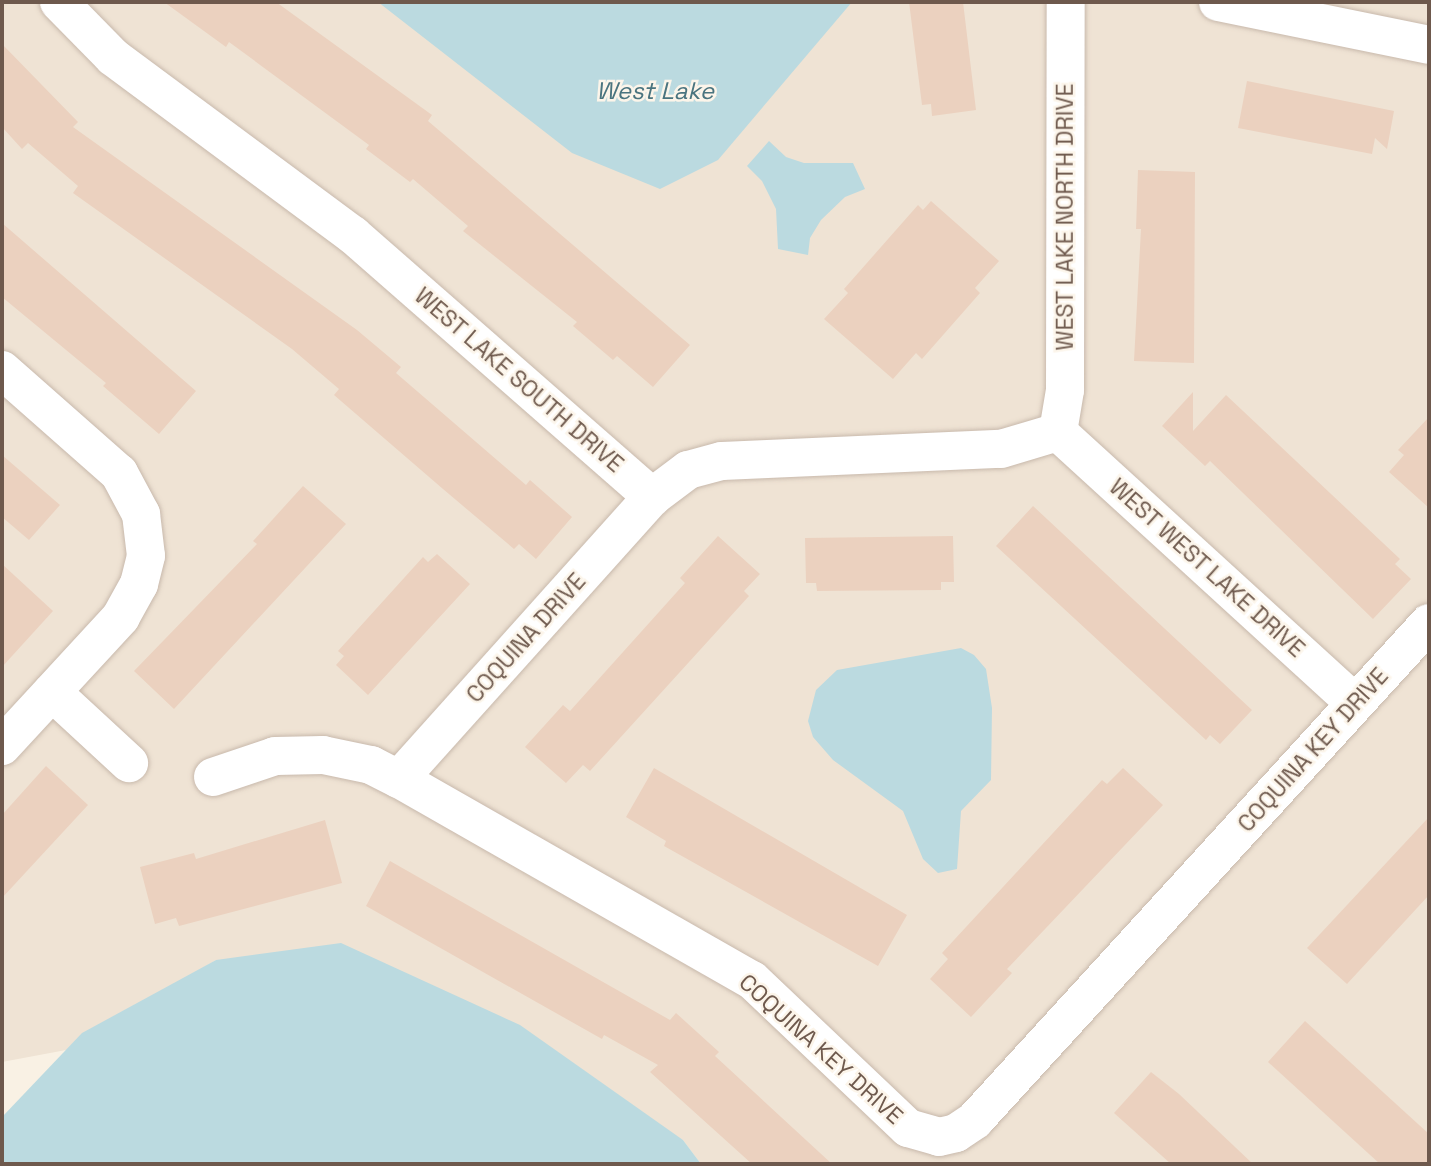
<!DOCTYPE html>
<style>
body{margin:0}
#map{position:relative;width:1431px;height:1166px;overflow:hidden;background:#f9f1e4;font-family:"Space Grotesk",sans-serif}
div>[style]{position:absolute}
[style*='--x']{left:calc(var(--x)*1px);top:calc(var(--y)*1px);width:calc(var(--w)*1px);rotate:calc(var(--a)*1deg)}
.residential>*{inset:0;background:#efe3d4}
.water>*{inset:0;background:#bbdae0}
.building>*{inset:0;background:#ebd1bf}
.roads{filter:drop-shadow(0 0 2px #c8b9ac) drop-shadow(0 0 2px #c8b9ac)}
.minor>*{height:38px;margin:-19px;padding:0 19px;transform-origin:19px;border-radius:19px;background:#fff}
span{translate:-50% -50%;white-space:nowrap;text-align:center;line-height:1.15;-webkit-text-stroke:5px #fcf5ea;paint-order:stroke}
.street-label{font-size:23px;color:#6e594d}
.water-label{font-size:24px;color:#4a747f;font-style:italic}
.frame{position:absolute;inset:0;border:4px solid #6e594d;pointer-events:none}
</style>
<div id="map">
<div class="residential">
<div style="clip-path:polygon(2px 2px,1429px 2px,1429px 1164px,701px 1164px,683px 1140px,216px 960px,66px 1050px,2px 1062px)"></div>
</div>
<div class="water">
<div style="clip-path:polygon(378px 2px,852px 2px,718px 160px,660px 189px,572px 153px)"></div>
<div style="clip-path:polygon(769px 141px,786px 157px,804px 163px,853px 163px,865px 189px,845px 197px,821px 220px,810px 238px,808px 255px,778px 249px,776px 209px,762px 181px,747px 166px)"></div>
<div style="clip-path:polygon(961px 648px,974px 655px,986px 669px,992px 708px,991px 780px,961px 811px,957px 869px,938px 873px,923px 859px,903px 811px,833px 760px,813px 737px,808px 721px,816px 690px,837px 670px)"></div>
<div style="clip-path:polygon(341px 943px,520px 1025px,683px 1140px,701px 1164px,2px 1164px,3px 1116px,82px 1033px,216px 960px)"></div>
</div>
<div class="building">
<div style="clip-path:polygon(164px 2px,276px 2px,432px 115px,428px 121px,690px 345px,653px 387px,617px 356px,613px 360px,573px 326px,577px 322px,463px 231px,468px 226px,413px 179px,410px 182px,366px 149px,369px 145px,229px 42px,226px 47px)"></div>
<div style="clip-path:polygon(909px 2px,963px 2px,976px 110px,932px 116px,931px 104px,922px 105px)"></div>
<div style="clip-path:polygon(2px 44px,78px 122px,73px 127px,357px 330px,401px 367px,396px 373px,526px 485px,530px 480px,572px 517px,536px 559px,519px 544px,514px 549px,443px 489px,334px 395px,339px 389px,292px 349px,73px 193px,78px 186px,28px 143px,22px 149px,2px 127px)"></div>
<div style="clip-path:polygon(1247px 81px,1394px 111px,1387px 149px,1375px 138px,1372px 154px,1238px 128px)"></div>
<div style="clip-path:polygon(1138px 170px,1195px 172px,1194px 363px,1134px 361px,1141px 229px,1136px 229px)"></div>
<div style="clip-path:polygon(931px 201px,999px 261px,975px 288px,980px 293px,922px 359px,916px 353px,893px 379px,824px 319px,848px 293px,844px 289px,918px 205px,923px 210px)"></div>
<div style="clip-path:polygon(2px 223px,196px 391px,159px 434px,103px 386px,106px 383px,2px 297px)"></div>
<div style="clip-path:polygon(1193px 392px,1193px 431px,1226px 395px,1400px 559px,1395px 564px,1411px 579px,1373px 619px,1210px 461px,1205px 466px,1162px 426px)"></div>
<div style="clip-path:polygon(1429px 417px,1429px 508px,1389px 472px,1404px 455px,1398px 450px)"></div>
<div style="clip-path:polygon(2px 455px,60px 505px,29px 540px,2px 517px)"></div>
<div style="clip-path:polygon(303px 486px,346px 524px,174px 709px,134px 671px,257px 544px,253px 541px)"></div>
<div style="clip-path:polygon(1033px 506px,1252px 710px,1220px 744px,1210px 735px,1206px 740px,996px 546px)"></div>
<div style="clip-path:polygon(718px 536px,760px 574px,744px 591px,749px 596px,590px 771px,583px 765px,566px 783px,525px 747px,563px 705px,570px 711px,685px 583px,680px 578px)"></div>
<div style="clip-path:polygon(953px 536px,954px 582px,941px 582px,941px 590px,817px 591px,816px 583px,806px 583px,805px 538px)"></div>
<div style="clip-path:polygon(437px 554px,470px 584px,368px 695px,336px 665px,344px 656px,338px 651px,423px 557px,428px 562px)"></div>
<div style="clip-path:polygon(2px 564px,53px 611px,2px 667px)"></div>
<div style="clip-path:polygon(46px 766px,88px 805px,2px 898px,2px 815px)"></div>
<div style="clip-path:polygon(654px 768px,907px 915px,878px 966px,664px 846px,666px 841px,626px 817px)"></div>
<div style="clip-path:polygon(1123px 768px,1163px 805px,1007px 969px,1012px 973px,971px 1017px,930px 979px,948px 959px,942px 953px,1102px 780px,1107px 784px)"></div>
<div style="clip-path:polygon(1429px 817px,1429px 895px,1347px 984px,1307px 948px)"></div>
<div style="clip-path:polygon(325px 820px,342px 883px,179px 926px,176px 918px,155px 924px,140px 867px,194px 853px,196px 859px)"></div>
<div style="clip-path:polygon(390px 861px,670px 1020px,676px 1013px,719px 1052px,715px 1056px,832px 1164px,752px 1164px,650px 1072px,658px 1065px,604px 1035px,602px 1039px,366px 906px)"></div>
<div style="clip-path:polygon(1305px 1021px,1429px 1134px,1429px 1164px,1380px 1164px,1268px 1062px)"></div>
<div style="clip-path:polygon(1151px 1072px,1179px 1094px,1253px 1164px,1171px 1164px,1114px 1113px)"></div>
</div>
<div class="roads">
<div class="minor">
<div style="--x:59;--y:2;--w:77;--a:45.5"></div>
<div style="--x:113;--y:57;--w:299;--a:36.6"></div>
<div style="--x:353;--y:235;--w:398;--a:41.2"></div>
<div style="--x:1218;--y:2;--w:215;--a:11.5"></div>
<div style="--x:2;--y:370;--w:156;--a:41.4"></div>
<div style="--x:119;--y:473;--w:47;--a:61.8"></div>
<div style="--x:141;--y:514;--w:42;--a:83.2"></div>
<div style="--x:146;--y:556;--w:29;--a:104"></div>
<div style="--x:139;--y:584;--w:38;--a:119"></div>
<div style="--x:121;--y:617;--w:176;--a:132.7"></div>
<div style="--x:1058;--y:432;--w:43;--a:-80.5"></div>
<div style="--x:1065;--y:390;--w:388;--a:-89.9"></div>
<div style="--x:1058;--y:432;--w:402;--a:42.4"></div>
<div style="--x:52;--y:692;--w:105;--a:42.7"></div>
<div style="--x:213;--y:777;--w:65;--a:-18.7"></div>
<div style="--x:275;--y:756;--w:48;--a:-1.2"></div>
<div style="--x:323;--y:755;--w:49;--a:11.8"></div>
<div style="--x:371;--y:765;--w:31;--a:27"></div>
<div style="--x:399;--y:779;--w:406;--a:29.7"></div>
<div style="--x:752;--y:980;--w:215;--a:43.5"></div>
<div style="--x:908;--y:1128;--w:32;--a:16"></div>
<div style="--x:939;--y:1137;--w:17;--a:-13"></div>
<div style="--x:956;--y:1133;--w:23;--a:-34"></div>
<div style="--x:975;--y:1120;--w:673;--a:-47.59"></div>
<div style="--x:399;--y:779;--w:379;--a:-48.1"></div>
<div style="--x:652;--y:497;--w:45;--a:-36.9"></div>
<div style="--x:688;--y:470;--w:35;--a:-15"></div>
<div style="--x:722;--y:461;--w:279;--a:-2.5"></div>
<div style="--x:1001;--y:449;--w:59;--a:-16.6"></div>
</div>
</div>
<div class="street-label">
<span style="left:1065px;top:217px;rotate:-90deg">WEST LAKE NORTH DRIVE</span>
<span style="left:519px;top:380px;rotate:41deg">WEST LAKE SOUTH DRIVE</span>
<span style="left:1207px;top:568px;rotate:42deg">WEST WEST LAKE DRIVE</span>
<span style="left:526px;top:638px;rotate:-48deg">COQUINA DRIVE</span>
<span style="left:1313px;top:750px;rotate:-48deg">COQUINA KEY DRIVE</span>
<span style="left:821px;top:1049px;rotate:42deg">COQUINA KEY DRIVE</span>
</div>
<div class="water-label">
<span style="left:655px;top:91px">West Lake</span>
</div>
<div class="frame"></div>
</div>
